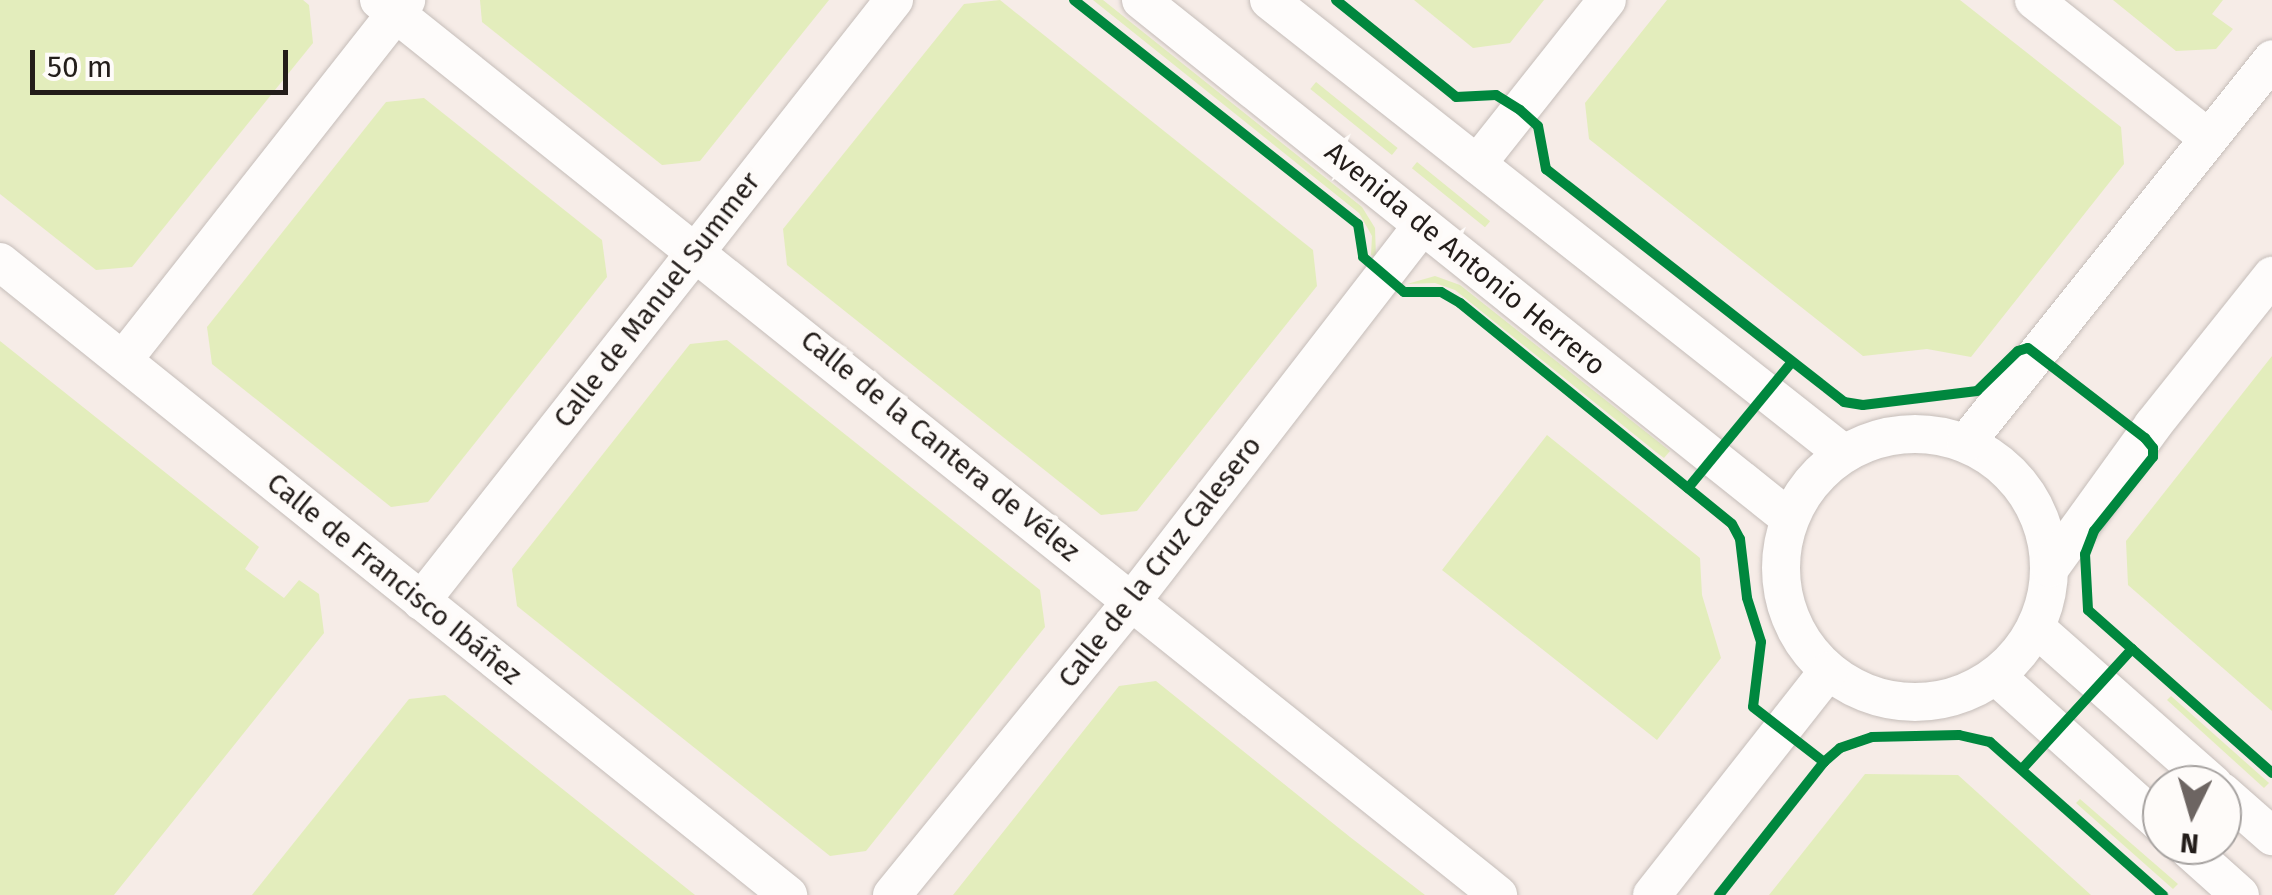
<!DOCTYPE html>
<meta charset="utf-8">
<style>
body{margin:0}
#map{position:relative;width:2272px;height:895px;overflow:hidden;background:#f6ece7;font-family:"Fira Sans",sans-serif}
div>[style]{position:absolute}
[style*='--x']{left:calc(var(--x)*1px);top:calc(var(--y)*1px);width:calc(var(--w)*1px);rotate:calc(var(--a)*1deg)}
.green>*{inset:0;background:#e3edbc;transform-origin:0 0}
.roads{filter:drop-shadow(0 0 2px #c5bdb9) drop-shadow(0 0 2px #c5bdb9)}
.minor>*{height:38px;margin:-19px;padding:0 19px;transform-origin:19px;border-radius:19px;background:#fefcfb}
.minor>.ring{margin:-19px;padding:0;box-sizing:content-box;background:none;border:38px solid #fefcfb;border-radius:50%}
.cycleway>*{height:10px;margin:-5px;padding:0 5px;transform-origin:5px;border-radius:5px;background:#00873e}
span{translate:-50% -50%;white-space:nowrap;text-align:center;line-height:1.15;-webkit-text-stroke:10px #fefbf9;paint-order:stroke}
.street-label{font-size:28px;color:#231d1a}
.north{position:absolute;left:2142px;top:765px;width:100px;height:100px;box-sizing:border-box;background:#fefbf9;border:2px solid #a6a2a0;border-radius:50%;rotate:185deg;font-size:28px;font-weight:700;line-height:40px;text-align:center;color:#231d1a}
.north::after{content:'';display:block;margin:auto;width:35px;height:45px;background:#6d6562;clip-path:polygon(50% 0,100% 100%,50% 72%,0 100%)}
.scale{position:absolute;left:30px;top:50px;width:258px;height:45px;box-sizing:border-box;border:5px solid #231d1a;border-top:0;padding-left:12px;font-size:30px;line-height:35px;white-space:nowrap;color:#231d1a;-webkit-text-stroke:8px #fefbf9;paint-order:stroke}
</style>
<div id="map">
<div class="green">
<div style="clip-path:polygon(0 0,303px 0,309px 5px,313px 43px,132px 267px,96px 270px,0 194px)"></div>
<div style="clip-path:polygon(480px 0,829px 0,700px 161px,662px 165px,482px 22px)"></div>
<div style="clip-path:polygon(1000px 0,1313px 250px,1317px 286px,1137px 511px,1101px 515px,787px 265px,783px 229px,964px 4px)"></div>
<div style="clip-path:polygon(1093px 0,1103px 0,1362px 207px,1375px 228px,1376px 257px,1371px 255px,1372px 236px,1359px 213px)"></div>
<div style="clip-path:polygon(1414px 0,1544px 0,1510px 43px,1473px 48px)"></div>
<div style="clip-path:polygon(1667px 0,1960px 0,2121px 127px,2124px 164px,1971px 357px,1927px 349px,1863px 356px,1589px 139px,1585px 103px)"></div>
<div style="clip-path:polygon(2113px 0,2223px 0,2212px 14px,2233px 29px,2216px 49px,2176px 51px)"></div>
<div style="left:1316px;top:82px;width:105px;height:9px;rotate:39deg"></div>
<div style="clip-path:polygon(424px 98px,602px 240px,607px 277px,428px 502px,391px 507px,212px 364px,207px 327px,386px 102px)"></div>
<div style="left:1417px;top:162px;width:94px;height:8px;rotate:39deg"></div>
<div style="clip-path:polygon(1435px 276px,1460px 285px,1670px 451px,1664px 458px,1656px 452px,1455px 290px,1435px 283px,1407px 284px)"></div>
<div style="clip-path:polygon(727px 340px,1040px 590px,1045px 627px,866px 851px,830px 856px,517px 606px,512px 569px,690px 344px)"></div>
<div style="clip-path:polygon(0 341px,259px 547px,245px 569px,284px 598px,299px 580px,319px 594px,324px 633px,114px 895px,0 895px)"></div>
<div style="clip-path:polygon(2272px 356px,2272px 711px,2128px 585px,2126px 541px)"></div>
<div style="clip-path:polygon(1547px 435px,1700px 558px,1702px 595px,1721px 658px,1657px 740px,1442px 570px)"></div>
<div style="clip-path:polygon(1156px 681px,1350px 837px,1425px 895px,953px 895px,1119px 686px)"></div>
<div style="clip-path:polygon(445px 695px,695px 895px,252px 895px,409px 699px)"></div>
<div style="clip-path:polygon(2171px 696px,2269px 783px,2264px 788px,2167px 700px)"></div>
<div style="clip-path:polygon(1865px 774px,1958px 775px,2091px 895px,1769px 895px)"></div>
<div style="clip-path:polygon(2080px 799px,2178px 884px,2173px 889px,2076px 803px)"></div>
</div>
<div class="roads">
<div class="minor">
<div style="--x:379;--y:0;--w:1433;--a:38.65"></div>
<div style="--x:1141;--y:0;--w:830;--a:38.64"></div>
<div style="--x:1269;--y:0;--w:731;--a:38.28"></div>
<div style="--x:2034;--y:0;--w:222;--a:38.4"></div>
<div style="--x:1477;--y:164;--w:209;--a:-51.6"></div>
<div style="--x:0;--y:262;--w:1011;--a:38.77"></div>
<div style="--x:123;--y:360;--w:458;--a:-51.8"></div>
<div class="ring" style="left:1781px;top:434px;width:230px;height:230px"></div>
<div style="--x:1966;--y:443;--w:491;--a:-51.4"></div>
<div style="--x:2050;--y:568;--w:176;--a:-54.2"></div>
<div style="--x:2153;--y:425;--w:191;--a:-51.4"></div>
<div style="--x:421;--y:601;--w:765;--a:-51.8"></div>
<div style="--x:2036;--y:628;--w:237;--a:41.4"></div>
<div style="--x:1996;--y:676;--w:223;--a:41.9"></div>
<div style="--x:2222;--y:792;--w:67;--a:41.3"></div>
<div style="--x:2184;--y:845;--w:75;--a:41.8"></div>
<div style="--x:892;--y:895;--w:380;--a:-50.8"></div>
<div style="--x:1132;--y:601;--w:475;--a:-52.3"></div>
<div style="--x:1652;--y:895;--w:285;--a:-51.8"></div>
</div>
</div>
<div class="cycleway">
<div style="--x:1074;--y:0;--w:362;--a:38.3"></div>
<div style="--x:1358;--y:224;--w:33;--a:81"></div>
<div style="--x:1363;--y:257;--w:54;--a:40.5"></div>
<div style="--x:1404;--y:292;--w:37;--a:0"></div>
<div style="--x:1441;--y:292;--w:22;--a:30"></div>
<div style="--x:1460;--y:303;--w:350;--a:39.1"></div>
<div style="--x:1732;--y:524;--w:17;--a:62"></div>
<div style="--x:1740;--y:539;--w:59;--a:83.2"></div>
<div style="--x:1747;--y:598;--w:46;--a:72.3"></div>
<div style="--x:1761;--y:642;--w:65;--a:97"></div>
<div style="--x:1753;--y:707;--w:90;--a:37.8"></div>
<div style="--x:1824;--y:762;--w:21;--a:-41"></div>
<div style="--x:1840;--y:748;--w:34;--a:-19"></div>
<div style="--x:1872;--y:737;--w:87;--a:-1.3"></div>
<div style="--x:1959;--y:735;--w:32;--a:13"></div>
<div style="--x:1990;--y:742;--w:231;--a:41.5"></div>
<div style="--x:1336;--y:0;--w:154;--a:38.9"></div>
<div style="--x:1456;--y:97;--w:40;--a:-2.9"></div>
<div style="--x:1496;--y:95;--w:28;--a:32"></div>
<div style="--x:1520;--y:110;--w:24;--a:42"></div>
<div style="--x:1538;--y:126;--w:44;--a:79.5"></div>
<div style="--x:1546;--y:169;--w:378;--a:38"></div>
<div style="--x:1844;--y:402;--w:19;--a:9"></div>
<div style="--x:1863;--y:405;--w:115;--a:-7"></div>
<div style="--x:1977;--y:391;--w:57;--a:-44.3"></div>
<div style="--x:2018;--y:351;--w:10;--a:-17"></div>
<div style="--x:2028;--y:348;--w:148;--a:37.6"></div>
<div style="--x:2145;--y:438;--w:13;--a:51"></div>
<div style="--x:2153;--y:448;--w:9;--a:90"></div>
<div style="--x:2153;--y:457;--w:95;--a:128.6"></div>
<div style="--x:2094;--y:531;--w:25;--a:111"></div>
<div style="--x:2085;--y:554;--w:56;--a:86.9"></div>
<div style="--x:2088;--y:610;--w:246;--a:41.5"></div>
<div style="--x:1688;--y:488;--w:162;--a:-50.5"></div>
<div style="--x:2022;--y:769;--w:163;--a:-47.5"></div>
<div style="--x:1719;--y:895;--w:169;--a:-51.7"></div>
</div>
<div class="street-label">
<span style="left:1465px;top:259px;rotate:39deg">Avenida de Antonio Herrero</span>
<span style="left:657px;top:300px;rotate:-52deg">Calle de Manuel Summer</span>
<span style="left:940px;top:446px;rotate:39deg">Calle de la Cantera de Vélez</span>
<span style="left:1160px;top:562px;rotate:-52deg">Calle de la Cruz Calesero</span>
<span style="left:394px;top:579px;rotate:39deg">Calle de Francisco Ibáñez</span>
</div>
<div class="north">N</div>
<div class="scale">50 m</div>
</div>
